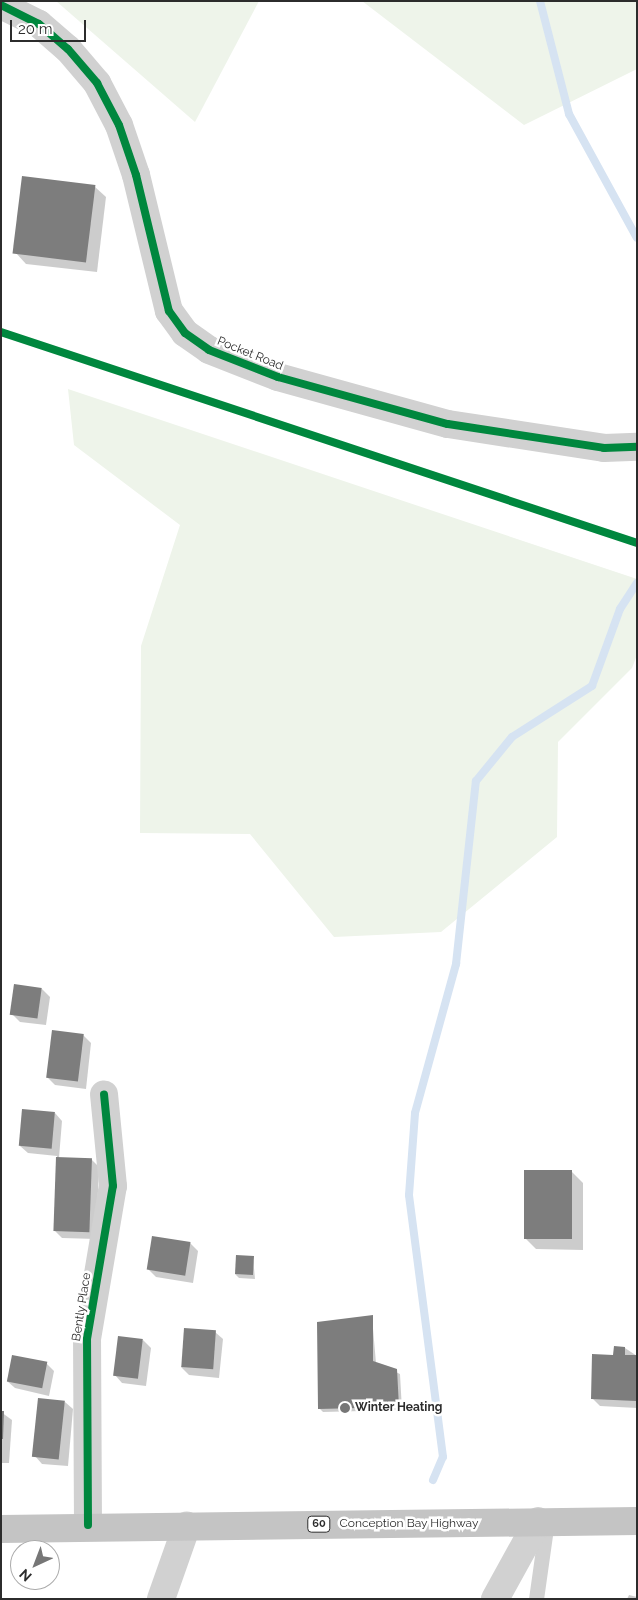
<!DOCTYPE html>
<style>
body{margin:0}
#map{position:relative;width:638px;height:1600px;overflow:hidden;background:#fff;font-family:Raleway,sans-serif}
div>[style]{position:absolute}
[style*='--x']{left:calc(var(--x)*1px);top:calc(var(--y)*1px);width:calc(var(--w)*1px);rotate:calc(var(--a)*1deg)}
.green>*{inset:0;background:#eef4ea}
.shadow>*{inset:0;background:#0003}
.stream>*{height:8px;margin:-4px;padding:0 4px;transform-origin:4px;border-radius:4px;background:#d6e3f2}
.building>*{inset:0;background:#7d7d7d;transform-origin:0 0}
.service>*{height:15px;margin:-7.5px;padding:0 7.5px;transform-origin:7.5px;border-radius:7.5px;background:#d1d1d1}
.minor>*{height:28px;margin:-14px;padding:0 14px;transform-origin:14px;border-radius:14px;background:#d1d1d1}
.primary>*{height:28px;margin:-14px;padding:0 14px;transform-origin:14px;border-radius:14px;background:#c4c4c4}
.cycleway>*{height:8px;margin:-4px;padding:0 4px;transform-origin:4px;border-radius:4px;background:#00873e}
.dots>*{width:14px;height:14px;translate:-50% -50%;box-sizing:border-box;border:2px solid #fff;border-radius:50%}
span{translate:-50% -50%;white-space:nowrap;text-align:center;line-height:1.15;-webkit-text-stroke:5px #fff;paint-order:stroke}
.shield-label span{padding:1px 4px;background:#fff;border:1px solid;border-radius:4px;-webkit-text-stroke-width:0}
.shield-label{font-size:11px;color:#2c2c2c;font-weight:700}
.street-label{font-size:12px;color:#2c2c2c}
.poi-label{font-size:12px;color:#2c2c2c;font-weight:700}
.left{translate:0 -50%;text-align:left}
.frame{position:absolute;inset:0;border:2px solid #2c2c2c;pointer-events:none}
.north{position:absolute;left:10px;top:1540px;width:50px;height:50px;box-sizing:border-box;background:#fff;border:1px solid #ababab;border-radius:50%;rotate:223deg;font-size:14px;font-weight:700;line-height:20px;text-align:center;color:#2c2c2c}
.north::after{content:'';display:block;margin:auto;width:18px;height:22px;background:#767676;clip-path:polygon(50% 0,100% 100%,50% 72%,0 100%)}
.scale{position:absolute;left:10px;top:20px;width:76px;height:22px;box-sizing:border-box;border:2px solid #2c2c2c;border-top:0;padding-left:6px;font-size:15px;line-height:18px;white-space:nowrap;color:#2c2c2c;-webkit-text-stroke:4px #fff;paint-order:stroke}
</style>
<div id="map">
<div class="green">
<div style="clip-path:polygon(56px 1px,259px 1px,195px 122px)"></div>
<div style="clip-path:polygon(362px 1px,637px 1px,637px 69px,524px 125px)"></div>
<div style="clip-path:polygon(68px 389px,637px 579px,637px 655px,632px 668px,558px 742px,557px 837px,441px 932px,334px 937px,250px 834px,140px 833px,141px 646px,180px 525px,74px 445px)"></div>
</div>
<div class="shadow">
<div style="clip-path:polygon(94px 186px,106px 197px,97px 272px,26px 264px,15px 252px)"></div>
<div style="clip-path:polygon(42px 989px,50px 997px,46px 1025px,20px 1022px,12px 1014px)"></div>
<div style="clip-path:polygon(83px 1035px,91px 1043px,86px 1089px,55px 1085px,47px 1077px)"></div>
<div style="clip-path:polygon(55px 1113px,62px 1121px,59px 1158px,91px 1159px,99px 1167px,96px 1239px,62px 1238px,54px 1230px,57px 1156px,28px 1153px,20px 1146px)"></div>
<div style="clip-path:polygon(572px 1172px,583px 1183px,583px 1250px,536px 1249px,525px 1238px)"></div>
<div style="clip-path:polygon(190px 1243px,198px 1251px,193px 1283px,156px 1277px,148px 1269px)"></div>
<div style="clip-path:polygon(253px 1257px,255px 1279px,239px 1278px,235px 1274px)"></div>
<div style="clip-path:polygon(372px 1317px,376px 1363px,400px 1374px,402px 1410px,323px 1412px,319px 1408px)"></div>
<div style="clip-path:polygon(215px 1332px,223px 1339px,219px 1378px,189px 1375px,181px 1367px)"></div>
<div style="clip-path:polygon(143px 1340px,151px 1348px,146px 1386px,122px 1383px,115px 1375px)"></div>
<div style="clip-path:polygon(625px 1348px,637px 1356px,637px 1408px,600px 1406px,592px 1398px,614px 1356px)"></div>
<div style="clip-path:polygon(46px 1363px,54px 1371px,49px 1396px,15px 1388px,7px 1381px)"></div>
<div style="clip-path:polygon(65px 1402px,73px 1409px,68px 1466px,42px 1464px,35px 1456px)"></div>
<div style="clip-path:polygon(1px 1412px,12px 1420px,9px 1463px,1px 1463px)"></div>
<div style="clip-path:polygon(629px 1595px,637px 1597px,637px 1599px,627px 1599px)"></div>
</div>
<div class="stream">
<div style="--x:540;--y:1;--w:117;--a:75.6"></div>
<div style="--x:569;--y:114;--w:141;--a:61.3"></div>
<div style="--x:433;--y:1480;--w:25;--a:-67"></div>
<div style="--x:443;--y:1457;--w:264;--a:-97.4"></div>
<div style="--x:409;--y:1195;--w:82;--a:-85.8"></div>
<div style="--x:415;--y:1113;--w:155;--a:-74.6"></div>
<div style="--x:456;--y:964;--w:184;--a:-83.8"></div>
<div style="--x:476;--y:781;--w:57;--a:-50.7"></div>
<div style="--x:512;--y:737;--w:95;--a:-32.5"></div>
<div style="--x:592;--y:686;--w:82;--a:-70"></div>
<div style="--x:620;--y:609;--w:31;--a:-57"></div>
</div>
<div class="building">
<div style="left:22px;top:176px;width:74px;height:78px;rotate:7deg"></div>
<div style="left:14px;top:984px;width:28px;height:31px;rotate:8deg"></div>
<div style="left:52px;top:1030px;width:32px;height:48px;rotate:7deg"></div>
<div style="left:22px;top:1109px;width:33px;height:37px;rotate:5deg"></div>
<div style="left:56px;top:1157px;width:36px;height:74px;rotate:2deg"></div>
<div style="left:524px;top:1170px;width:48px;height:69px"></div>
<div style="left:152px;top:1236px;width:39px;height:34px;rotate:9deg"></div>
<div style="left:236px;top:1255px;width:18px;height:19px;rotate:3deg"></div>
<div style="clip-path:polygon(373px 1315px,373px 1361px,397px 1369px,399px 1407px,318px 1409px,317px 1322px)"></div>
<div style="left:184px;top:1328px;width:32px;height:39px;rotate:4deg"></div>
<div style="left:118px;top:1336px;width:25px;height:40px;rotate:7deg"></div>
<div style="clip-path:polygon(614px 1346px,625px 1347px,625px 1355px,637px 1355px,636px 1401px,591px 1399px,592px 1354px,613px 1355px)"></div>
<div style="left:12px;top:1355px;width:36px;height:27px;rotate:11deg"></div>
<div style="left:38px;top:1398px;width:27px;height:59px;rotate:6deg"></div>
<div style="clip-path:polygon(1px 1411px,4px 1411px,3px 1439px,1px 1439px)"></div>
</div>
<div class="service">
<div style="--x:536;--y:1599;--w:79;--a:-82"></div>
</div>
<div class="minor">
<div style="--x:1;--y:5;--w:42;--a:26.6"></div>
<div style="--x:39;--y:24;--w:38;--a:41"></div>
<div style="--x:68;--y:49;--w:45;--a:49.5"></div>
<div style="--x:97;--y:83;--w:47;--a:62.4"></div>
<div style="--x:119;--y:125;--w:53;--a:71.2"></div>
<div style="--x:136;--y:175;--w:140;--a:76.4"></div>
<div style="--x:169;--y:311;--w:27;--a:54"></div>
<div style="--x:185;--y:333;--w:29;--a:35"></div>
<div style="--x:209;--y:350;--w:74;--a:21.4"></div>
<div style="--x:278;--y:377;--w:176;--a:15.5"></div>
<div style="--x:448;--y:424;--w:158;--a:8.7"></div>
<div style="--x:604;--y:448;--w:33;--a:-2"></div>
<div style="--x:88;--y:1525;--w:186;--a:-90.3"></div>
<div style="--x:87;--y:1339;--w:155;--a:-80.4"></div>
<div style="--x:113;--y:1186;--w:92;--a:-95.6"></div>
<div style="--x:161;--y:1599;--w:78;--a:-70.6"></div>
<div style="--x:495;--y:1599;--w:89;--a:-61.1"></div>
</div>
<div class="primary">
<div style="--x:1;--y:1529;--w:636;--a:-0.72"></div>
</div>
<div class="cycleway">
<div style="--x:1;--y:5;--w:42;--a:26.6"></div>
<div style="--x:39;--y:24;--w:38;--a:41"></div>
<div style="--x:68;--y:49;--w:45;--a:49.5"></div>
<div style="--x:97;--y:83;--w:47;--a:62.4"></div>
<div style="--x:119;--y:125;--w:53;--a:71.2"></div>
<div style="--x:136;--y:175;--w:140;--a:76.4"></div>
<div style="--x:169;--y:311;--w:27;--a:54"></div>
<div style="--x:185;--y:333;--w:29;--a:35"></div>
<div style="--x:209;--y:350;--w:74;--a:21.4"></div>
<div style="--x:278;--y:377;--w:176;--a:15.5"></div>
<div style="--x:448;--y:424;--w:158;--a:8.7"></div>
<div style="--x:604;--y:448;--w:33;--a:-2"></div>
<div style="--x:1;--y:332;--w:670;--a:18.35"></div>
<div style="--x:88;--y:1525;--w:186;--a:-90.3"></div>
<div style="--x:87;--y:1339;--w:155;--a:-80.4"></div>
<div style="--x:113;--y:1186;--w:92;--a:-95.6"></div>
</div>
<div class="dots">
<div style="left:345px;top:1408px;background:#767676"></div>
</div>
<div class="shield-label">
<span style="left:319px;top:1524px">60</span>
</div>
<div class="street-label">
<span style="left:250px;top:354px;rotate:22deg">Pocket Road</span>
<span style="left:82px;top:1307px;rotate:-81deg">Bently Place</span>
<span style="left:409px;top:1524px">Conception Bay Highway</span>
</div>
<div class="poi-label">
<span class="left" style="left:355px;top:1408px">Winter Heating</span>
</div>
<div class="frame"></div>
<div class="north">N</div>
<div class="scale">20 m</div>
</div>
